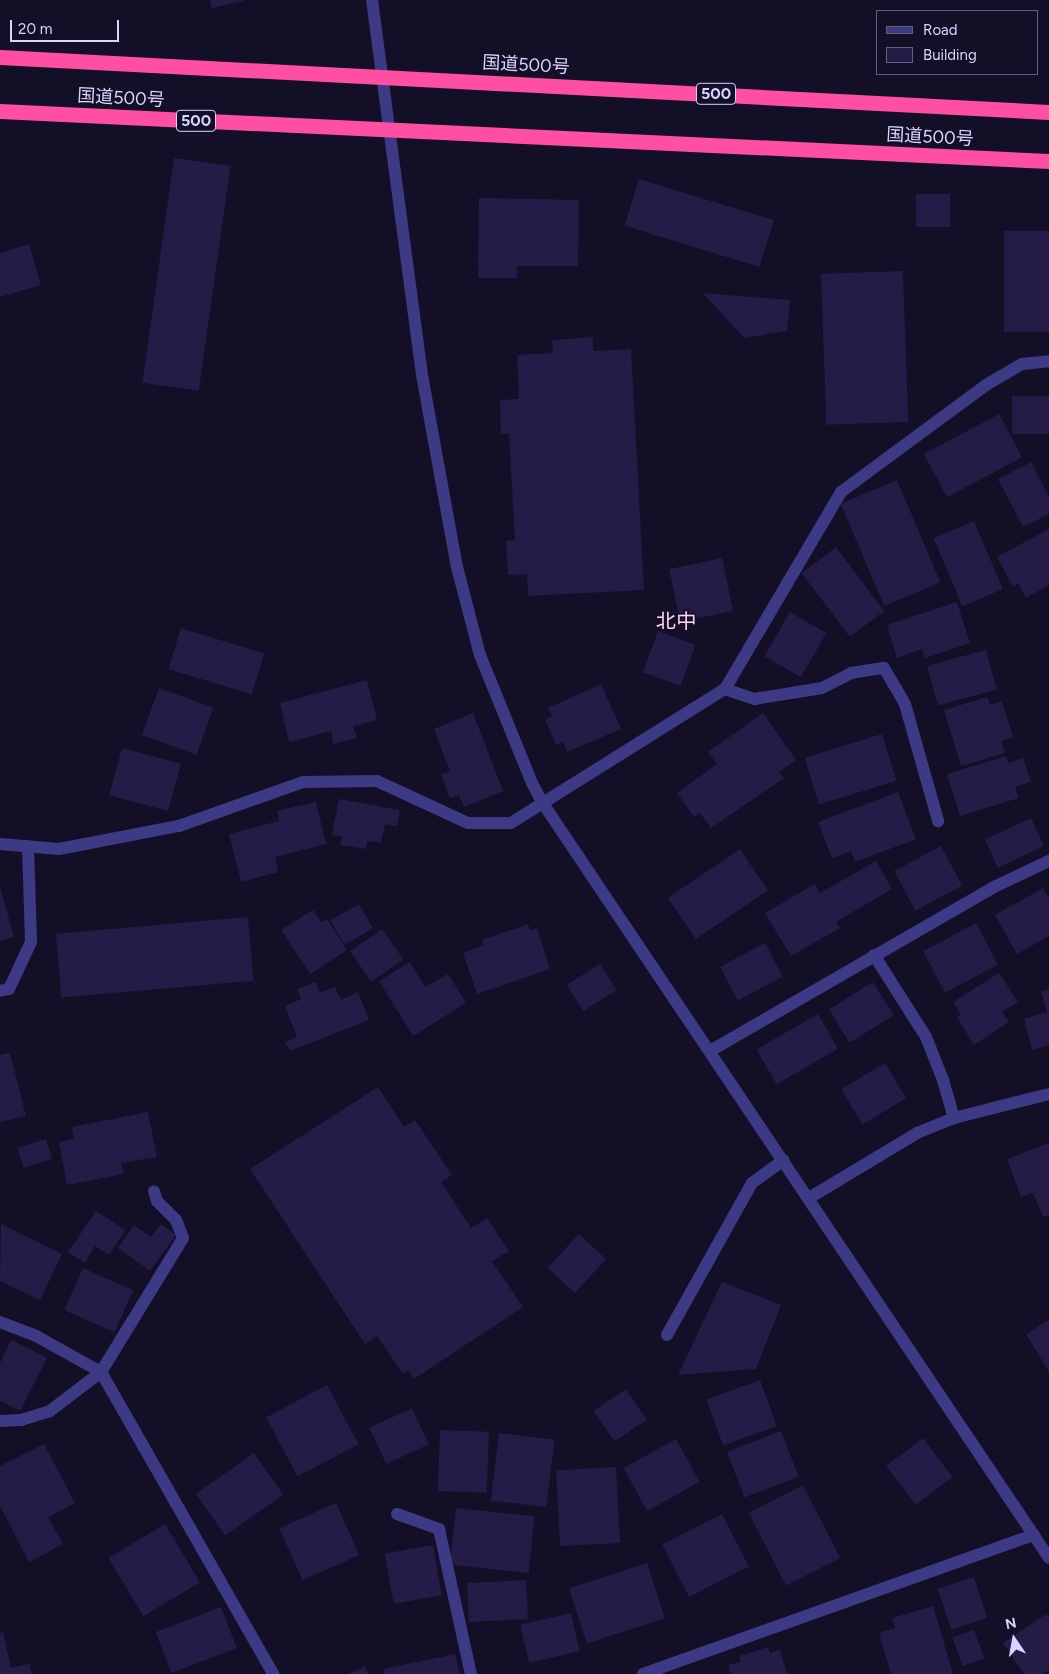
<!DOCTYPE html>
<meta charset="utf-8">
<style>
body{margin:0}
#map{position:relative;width:1049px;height:1674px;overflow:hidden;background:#130f26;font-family:Figtree,"Noto Sans JP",sans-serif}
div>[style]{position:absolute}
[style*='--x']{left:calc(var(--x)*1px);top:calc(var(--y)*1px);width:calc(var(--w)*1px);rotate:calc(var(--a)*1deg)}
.building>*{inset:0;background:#241b47;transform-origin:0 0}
.minor>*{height:12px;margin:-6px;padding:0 6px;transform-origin:6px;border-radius:6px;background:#3d3a85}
.highway>*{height:15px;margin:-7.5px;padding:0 7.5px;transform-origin:7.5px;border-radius:7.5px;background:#ff4fa3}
span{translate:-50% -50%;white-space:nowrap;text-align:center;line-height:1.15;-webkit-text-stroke:4px #130f26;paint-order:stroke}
.shield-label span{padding:1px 4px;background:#130f26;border:1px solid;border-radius:4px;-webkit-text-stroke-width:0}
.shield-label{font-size:16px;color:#d9d4ff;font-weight:700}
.street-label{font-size:18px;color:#d9d4ff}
.quarter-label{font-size:20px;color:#ffd6f0}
.legend{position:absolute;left:876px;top:10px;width:162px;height:65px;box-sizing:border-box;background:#130f26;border:1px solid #625e7d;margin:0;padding:6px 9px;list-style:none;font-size:15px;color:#d9d4ff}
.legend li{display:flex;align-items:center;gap:10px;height:25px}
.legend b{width:25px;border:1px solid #625e7d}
.north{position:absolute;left:989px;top:1614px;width:50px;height:50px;-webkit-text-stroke:4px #130f26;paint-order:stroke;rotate:348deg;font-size:14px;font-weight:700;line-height:20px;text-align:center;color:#d9d4ff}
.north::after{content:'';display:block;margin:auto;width:18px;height:22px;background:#d9d4ff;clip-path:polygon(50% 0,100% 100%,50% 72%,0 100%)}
.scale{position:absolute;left:10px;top:20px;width:109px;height:22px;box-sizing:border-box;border:2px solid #d9d4ff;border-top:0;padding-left:6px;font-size:15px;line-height:18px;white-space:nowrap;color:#d9d4ff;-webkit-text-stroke:4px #130f26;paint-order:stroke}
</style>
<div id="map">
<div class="building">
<div style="clip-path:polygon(210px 0,243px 0,243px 1px,212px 8px)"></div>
<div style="left:174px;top:158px;width:57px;height:227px;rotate:8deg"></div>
<div style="left:639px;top:179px;width:141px;height:49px;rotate:17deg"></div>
<div style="left:950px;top:194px;width:33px;height:34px;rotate:90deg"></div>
<div style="clip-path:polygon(479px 198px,579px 200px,578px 266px,517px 266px,517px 278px,478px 278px)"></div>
<div style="left:1049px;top:231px;width:101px;height:45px;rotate:90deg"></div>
<div style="clip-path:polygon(29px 244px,41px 285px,0 297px,0 253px)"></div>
<div style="left:903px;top:271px;width:151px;height:82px;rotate:88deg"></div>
<div style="clip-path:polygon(703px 293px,790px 300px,787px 331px,744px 338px)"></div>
<div style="clip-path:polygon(593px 337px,593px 351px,631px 349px,644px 590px,528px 596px,527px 574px,508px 575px,506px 541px,515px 540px,509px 434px,501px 434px,500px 400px,519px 399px,517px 355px,553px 353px,552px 340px)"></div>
<div style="left:1049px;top:396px;width:38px;height:37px;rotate:90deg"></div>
<div style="left:999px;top:414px;width:49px;height:85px;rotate:62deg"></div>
<div style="clip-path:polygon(1031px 462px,1049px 497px,1049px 514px,1023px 527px,998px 479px)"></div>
<div style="left:897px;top:480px;width:111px;height:61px;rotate:67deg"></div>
<div style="left:974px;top:521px;width:74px;height:44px;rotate:67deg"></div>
<div style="clip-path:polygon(1049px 529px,1049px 585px,1026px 598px,1018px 583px,1013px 587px,997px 557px)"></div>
<div style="left:836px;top:547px;width:80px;height:43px;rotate:53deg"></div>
<div style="left:722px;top:558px;width:54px;height:54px;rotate:78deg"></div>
<div style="clip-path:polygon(957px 602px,970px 643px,925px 658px,922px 649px,897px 658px,887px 625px)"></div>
<div style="left:790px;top:612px;width:42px;height:51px;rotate:30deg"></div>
<div style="left:181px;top:628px;width:87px;height:43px;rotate:17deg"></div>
<div style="left:658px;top:631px;width:40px;height:44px;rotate:20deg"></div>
<div style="left:986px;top:650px;width:41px;height:61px;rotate:75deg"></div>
<div style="clip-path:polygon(367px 680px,377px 720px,353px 726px,357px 738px,333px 744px,331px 731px,289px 742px,280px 703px)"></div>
<div style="clip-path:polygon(601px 684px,621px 729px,567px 752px,563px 742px,556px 745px,545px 720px,552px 716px,548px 708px)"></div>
<div style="left:159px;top:688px;width:58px;height:50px;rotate:20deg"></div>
<div style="clip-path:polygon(987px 697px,990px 705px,1002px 701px,1013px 737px,1001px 741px,1005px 753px,961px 766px,944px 710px)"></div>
<div style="clip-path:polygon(473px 713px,503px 791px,464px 807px,459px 795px,450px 798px,441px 774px,450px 771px,434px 729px)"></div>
<div style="clip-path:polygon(763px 713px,796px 760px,779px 772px,784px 778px,711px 828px,700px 813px,694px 817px,677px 793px,717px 764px,708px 752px)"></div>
<div style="left:882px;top:734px;width:49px;height:81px;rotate:73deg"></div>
<div style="left:122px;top:748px;width:61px;height:49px;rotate:15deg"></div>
<div style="clip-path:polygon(1006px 756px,1008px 763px,1023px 758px,1031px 782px,1015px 787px,1019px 798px,960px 816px,947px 774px)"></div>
<div style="clip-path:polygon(898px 792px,916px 839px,855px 862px,851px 851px,832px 858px,818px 822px)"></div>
<div style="clip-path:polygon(339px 799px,400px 810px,397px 826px,385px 824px,381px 843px,367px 841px,366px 849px,340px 845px,342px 836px,332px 835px)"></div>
<div style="clip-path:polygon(316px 802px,326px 844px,275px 857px,278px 872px,241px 882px,229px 834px,279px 821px,277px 811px)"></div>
<div style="left:1031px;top:818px;width:31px;height:51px;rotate:65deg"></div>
<div style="left:941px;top:846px;width:45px;height:53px;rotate:62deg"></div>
<div style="left:740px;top:849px;width:50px;height:87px;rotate:56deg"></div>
<div style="clip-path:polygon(876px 861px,892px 889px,836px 922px,840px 928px,791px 956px,765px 913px,815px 884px,820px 893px)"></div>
<div style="clip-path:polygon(0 887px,14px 937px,0 941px)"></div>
<div style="clip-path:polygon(1043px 888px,1049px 898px,1049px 936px,1017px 954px,995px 915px)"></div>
<div style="left:359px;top:904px;width:28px;height:33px;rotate:60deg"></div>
<div style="clip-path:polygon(313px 910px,321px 922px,327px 919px,347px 950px,310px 974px,281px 930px)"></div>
<div style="left:248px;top:917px;width:64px;height:193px;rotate:85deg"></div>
<div style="left:976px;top:923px;width:47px;height:60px;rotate:62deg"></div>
<div style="clip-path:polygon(528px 924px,530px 930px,537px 928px,550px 969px,477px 994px,463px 953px,484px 945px,482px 940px)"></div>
<div style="left:382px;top:929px;width:37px;height:39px;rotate:55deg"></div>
<div style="left:765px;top:943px;width:38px;height:51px;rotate:62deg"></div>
<div style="clip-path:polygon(410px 962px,425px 987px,448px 974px,466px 1003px,413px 1036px,379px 981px)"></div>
<div style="left:600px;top:964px;width:31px;height:39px;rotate:58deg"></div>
<div style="clip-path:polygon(999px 973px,1018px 1002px,1002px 1012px,1009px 1022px,974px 1045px,957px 1017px,961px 1015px,953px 1002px)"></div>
<div style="clip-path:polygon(316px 982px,320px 993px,335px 987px,341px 1000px,358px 992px,369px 1020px,290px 1051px,285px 1042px,297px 1037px,285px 1006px,301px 999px,297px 989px)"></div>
<div style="left:873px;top:982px;width:39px;height:52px;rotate:58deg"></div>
<div style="clip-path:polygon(1049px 989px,1049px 1045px,1032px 1050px,1024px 1019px,1047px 1012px,1041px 991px)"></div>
<div style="left:818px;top:1014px;width:40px;height:71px;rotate:60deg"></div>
<div style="clip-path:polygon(10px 1053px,26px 1116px,0 1122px,0 1055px)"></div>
<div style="left:885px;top:1063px;width:41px;height:51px;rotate:59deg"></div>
<div style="clip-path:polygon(378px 1087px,404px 1127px,415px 1120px,452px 1175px,441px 1182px,471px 1228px,487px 1218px,509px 1251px,492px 1261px,523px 1307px,414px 1379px,408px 1370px,403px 1374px,377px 1336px,365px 1344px,250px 1169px)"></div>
<div style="clip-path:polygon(148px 1112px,157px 1157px,121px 1163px,124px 1174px,67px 1185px,59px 1142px,74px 1139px,72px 1127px)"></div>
<div style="left:46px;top:1139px;width:21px;height:30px;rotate:73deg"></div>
<div style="clip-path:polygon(1049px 1143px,1049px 1215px,1043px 1217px,1033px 1193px,1021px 1197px,1007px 1159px)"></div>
<div style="clip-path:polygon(96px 1211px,125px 1230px,109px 1255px,95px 1246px,85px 1263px,68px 1252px)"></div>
<div style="clip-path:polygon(1px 1224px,62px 1254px,40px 1300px,0 1281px)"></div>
<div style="clip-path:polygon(161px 1224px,176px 1235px,150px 1271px,118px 1248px,134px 1225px,151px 1237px)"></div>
<div style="left:579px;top:1234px;width:37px;height:46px;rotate:43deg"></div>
<div style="left:83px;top:1268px;width:55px;height:46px;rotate:24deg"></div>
<div style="clip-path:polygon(722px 1282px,781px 1305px,756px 1369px,678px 1375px)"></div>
<div style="clip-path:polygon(1049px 1320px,1049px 1372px,1026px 1334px)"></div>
<div style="clip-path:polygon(11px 1340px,47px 1358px,20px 1411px,0 1401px,0 1363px)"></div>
<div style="left:760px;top:1380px;width:49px;height:57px;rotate:70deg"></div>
<div style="left:327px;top:1385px;width:67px;height:69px;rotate:62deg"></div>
<div style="left:626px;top:1389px;width:37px;height:39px;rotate:56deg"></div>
<div style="left:412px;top:1408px;width:40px;height:47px;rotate:65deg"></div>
<div style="left:440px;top:1430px;width:49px;height:61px;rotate:2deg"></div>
<div style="left:781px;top:1431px;width:49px;height:58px;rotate:69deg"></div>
<div style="left:499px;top:1433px;width:56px;height:68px;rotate:7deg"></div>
<div style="left:923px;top:1438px;width:49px;height:46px;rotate:53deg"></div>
<div style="left:676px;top:1439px;width:49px;height:60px;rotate:61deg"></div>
<div style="clip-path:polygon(44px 1444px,75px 1503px,48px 1517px,63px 1544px,29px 1562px,0 1506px,0 1466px)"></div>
<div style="left:254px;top:1453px;width:51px;height:71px;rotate:55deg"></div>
<div style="left:616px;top:1467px;width:76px;height:60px;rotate:87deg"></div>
<div style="left:803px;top:1485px;width:82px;height:61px;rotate:63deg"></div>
<div style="left:336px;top:1503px;width:57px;height:62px;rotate:66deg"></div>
<div style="left:456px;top:1508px;width:79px;height:57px;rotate:6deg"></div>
<div style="left:722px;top:1514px;width:59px;height:67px;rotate:63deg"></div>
<div style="left:165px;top:1524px;width:68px;height:66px;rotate:59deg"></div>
<div style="left:433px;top:1545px;width:51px;height:49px;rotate:80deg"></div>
<div style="left:647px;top:1563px;width:58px;height:82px;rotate:72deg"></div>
<div style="left:974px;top:1577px;width:43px;height:38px;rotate:72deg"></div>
<div style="left:526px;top:1580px;width:39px;height:59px;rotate:87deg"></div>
<div style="clip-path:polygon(933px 1606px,953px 1674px,891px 1674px,879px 1633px,895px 1628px,892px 1618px)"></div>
<div style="left:221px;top:1607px;width:44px;height:70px;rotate:69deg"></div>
<div style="left:571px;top:1613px;width:39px;height:52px;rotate:77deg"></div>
<div style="clip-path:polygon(1046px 1614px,1049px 1618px,1049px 1670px,1043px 1674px,1024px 1674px,1003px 1643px)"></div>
<div style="left:974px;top:1630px;width:30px;height:23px;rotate:70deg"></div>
<div style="clip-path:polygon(3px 1632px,11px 1668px,29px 1664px,32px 1674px,0 1674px,0 1633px)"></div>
<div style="clip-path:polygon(768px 1647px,770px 1653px,780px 1650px,787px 1674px,731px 1674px,728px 1665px,741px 1662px,739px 1656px)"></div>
<div style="clip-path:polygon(455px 1654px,460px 1674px,384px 1674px,383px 1669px)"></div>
<div style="clip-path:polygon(365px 1666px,369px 1674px,348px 1674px)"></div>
</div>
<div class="minor">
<div style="--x:372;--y:0;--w:378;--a:82.4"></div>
<div style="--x:422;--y:375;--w:195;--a:79.7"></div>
<div style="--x:457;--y:567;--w:91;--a:75.4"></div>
<div style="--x:480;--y:655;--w:138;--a:67.9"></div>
<div style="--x:532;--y:783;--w:21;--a:62"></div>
<div style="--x:542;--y:802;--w:910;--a:56.15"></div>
<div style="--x:725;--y:689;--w:31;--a:19"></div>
<div style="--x:754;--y:699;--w:69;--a:-9.2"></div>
<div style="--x:822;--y:688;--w:33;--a:-27"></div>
<div style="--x:851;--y:673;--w:33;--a:-9"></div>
<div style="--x:884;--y:668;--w:42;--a:59.7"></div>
<div style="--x:905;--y:704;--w:122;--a:74.2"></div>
<div style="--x:0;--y:844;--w:59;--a:4.8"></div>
<div style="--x:59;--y:849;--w:122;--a:-10.9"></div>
<div style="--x:179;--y:826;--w:132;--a:-19.5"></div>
<div style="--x:303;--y:782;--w:74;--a:-0.8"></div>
<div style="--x:377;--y:781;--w:100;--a:24.8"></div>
<div style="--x:468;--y:823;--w:43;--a:0"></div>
<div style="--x:511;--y:823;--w:252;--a:-32.1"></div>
<div style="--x:725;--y:689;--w:229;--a:-59.5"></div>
<div style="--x:841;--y:492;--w:180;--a:-36.4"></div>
<div style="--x:986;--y:385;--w:42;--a:-30.3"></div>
<div style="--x:1022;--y:364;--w:27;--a:-6"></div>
<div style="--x:874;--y:955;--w:97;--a:57.6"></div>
<div style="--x:926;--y:1037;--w:46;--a:68.4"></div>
<div style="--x:943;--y:1080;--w:40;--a:74"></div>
<div style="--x:0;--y:991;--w:9;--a:-13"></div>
<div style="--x:9;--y:989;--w:52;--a:-64.9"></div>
<div style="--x:31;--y:942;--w:96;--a:-91.8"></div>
<div style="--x:710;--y:1051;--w:330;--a:-30"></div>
<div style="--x:996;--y:886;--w:59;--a:-25.3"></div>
<div style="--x:809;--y:1198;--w:126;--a:-31"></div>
<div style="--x:917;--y:1133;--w:40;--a:-22"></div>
<div style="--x:954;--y:1118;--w:98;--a:-14.2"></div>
<div style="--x:0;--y:1322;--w:39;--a:21"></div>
<div style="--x:36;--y:1336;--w:74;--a:29"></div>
<div style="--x:101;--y:1372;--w:348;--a:60.3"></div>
<div style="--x:667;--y:1335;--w:174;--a:-60.8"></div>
<div style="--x:752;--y:1183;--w:39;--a:-36"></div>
<div style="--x:0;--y:1421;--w:21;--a:-3"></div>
<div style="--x:21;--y:1420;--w:30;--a:-17"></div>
<div style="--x:50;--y:1411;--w:64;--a:-37.4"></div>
<div style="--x:101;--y:1372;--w:157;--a:-58.5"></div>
<div style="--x:183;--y:1238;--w:19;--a:-111"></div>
<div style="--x:176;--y:1220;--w:27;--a:-135"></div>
<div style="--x:157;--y:1201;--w:10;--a:-107"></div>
<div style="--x:397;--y:1514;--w:45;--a:19.7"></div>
<div style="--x:439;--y:1529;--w:148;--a:77.6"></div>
<div style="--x:643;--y:1674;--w:415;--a:-19.6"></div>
</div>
<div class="highway">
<div style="--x:0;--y:57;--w:1050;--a:3"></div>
<div style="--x:0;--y:111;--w:1050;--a:2.73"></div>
</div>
<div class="shield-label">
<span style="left:716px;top:94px">500</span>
<span style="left:196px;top:121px">500</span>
</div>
<div class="street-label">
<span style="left:526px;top:65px;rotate:3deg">国道500号</span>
<span style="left:121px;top:98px;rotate:3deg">国道500号</span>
<span style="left:930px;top:137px;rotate:3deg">国道500号</span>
</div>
<div class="quarter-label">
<span style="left:676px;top:621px">北中</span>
</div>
<ul class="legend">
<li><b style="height:6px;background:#3d3a85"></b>Road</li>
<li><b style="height:14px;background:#241b47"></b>Building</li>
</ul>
<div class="north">N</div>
<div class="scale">20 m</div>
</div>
